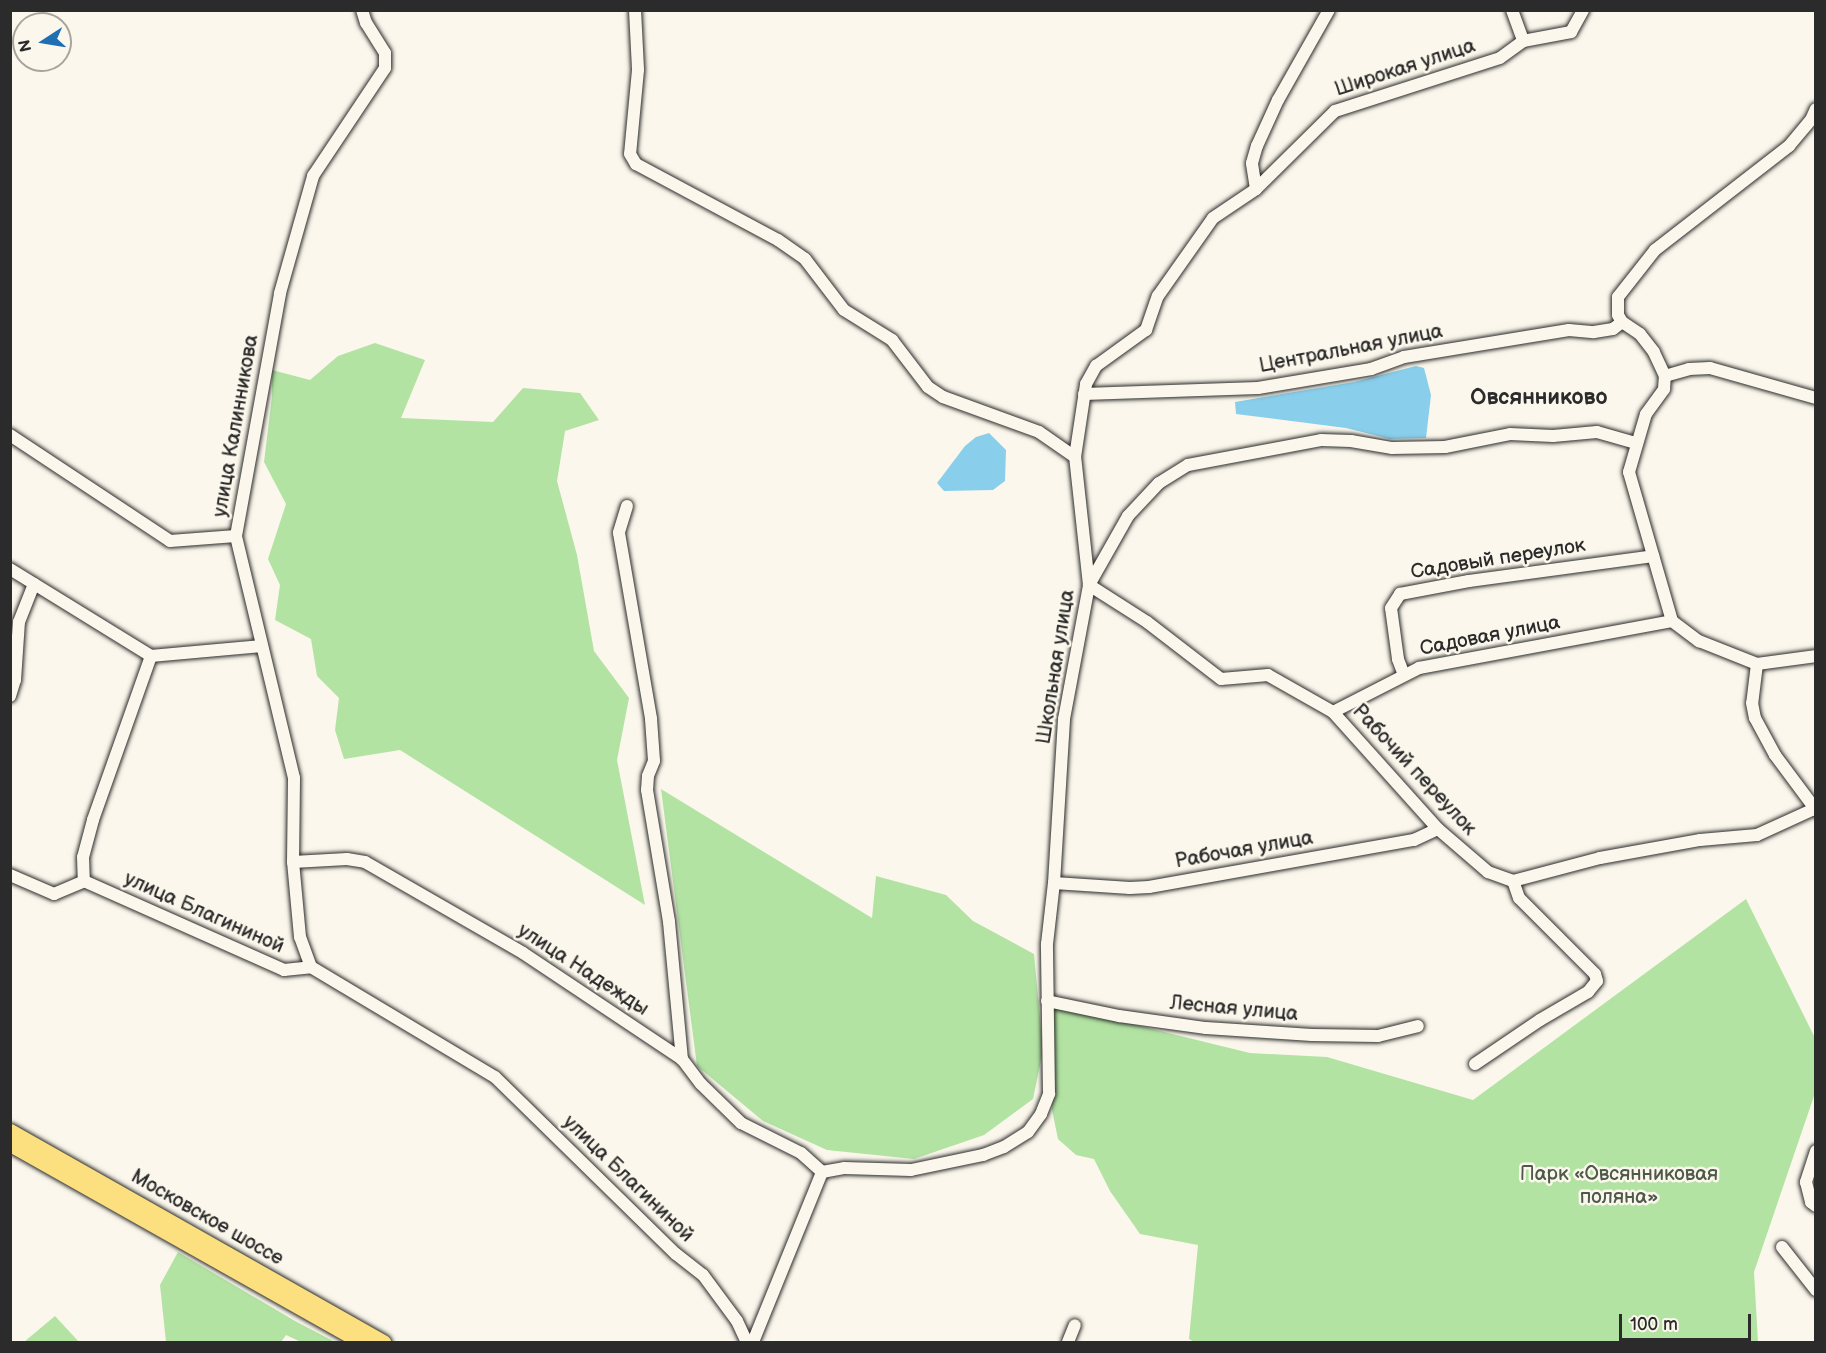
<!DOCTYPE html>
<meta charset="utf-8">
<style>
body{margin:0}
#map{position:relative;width:1826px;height:1353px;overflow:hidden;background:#fbf7ec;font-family:"Balsamiq Sans",sans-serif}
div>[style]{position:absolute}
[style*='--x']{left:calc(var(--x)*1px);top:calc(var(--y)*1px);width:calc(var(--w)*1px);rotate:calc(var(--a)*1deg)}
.green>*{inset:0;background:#b2e3a3}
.water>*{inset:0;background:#89ceea}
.roads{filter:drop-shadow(0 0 2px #2b2b2b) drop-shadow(0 0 2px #2b2b2b)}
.minor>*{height:12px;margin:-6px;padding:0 6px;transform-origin:6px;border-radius:6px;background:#fbf7ec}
.major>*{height:15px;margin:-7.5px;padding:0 7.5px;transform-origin:7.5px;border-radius:7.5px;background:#fce080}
span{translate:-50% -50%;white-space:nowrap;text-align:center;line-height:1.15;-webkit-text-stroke:5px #fbf7ec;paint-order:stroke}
.street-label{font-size:20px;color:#2b2b2b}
.park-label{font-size:20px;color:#4d5949}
.quarter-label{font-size:22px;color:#2b2b2b;font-weight:700}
.frame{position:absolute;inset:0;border:12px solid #2b2b2b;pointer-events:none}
.north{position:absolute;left:12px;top:12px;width:60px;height:60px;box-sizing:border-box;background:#fbf7ec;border:2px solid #a8a59f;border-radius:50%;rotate:258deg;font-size:16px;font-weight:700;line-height:24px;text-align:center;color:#2b2b2b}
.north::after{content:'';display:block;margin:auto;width:21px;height:27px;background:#1f6fb2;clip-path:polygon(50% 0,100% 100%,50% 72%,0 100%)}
.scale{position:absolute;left:1619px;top:1314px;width:132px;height:27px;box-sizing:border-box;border:3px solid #2b2b2b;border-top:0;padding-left:8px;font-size:18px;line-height:21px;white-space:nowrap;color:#2b2b2b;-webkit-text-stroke:4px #fbf7ec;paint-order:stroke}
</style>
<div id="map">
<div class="green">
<div style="clip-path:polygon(375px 343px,425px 360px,401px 418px,493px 422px,523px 388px,580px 393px,599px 420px,565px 431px,557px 481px,577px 555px,594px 651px,629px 698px,617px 760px,645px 905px,400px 750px,344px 759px,335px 730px,339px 698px,317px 676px,311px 639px,275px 620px,280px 585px,268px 559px,286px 504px,264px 462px,272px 396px,272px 370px,310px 380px,338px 356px)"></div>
<div style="clip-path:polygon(661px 789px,872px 918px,876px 876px,946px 895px,973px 921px,1034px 954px,1043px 1051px,1033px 1099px,984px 1135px,914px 1159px,827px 1150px,763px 1121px,697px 1066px)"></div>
<div style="clip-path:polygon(1746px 899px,1816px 1040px,1815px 1093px,1754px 1272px,1758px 1342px,1194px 1342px,1189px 1339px,1198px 1245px,1140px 1234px,1110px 1191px,1094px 1159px,1076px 1155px,1058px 1139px,1052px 1110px,1054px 1005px,1250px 1053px,1327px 1057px,1473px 1100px)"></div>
<div style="clip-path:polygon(178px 1252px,295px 1321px,335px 1342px,301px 1342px,286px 1335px,281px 1342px,166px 1342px,160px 1285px)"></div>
<div style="clip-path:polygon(55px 1316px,79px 1342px,24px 1342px)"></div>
</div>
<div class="water">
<div style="clip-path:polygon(1416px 366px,1424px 368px,1431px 395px,1426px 438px,1390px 439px,1346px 428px,1236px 414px,1235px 402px,1354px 382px)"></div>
<div style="clip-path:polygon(989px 433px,1006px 450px,1005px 481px,993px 490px,944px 491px,937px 483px,965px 446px,976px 437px)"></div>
</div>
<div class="roads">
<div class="minor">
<div style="--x:635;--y:10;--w:60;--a:87.1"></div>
<div style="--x:638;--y:70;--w:84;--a:95.4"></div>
<div style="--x:630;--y:154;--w:12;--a:59"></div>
<div style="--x:636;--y:164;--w:161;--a:28.2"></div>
<div style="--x:778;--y:240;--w:33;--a:35"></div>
<div style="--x:805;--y:259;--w:64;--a:52.6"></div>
<div style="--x:844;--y:310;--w:57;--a:32"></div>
<div style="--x:892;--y:340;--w:59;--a:52.5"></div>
<div style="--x:928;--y:387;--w:18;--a:34"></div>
<div style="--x:943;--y:397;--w:102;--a:20"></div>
<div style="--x:1039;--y:432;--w:44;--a:34.8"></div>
<div style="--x:1512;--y:10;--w:33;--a:70"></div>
<div style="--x:1256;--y:189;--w:111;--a:-44.6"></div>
<div style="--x:1335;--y:111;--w:173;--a:-17.8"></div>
<div style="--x:1500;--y:58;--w:29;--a:-36"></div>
<div style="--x:1523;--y:41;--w:49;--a:-10.6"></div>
<div style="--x:1571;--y:32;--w:25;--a:-61"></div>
<div style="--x:1665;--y:376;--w:25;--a:-16"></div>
<div style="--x:1689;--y:369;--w:21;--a:-3"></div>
<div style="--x:1710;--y:368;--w:110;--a:15.8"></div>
<div style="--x:1084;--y:394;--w:174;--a:-2"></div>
<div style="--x:1258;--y:388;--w:115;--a:-9.5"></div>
<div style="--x:1371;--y:369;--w:35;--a:-20"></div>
<div style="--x:1404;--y:357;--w:167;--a:-9.3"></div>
<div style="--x:1569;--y:330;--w:25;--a:5"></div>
<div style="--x:1594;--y:332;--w:19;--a:-9"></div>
<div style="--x:1613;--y:329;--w:11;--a:-38"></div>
<div style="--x:10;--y:435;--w:192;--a:33.5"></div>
<div style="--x:170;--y:541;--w:66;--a:-4.3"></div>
<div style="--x:627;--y:506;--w:28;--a:107"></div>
<div style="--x:619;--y:533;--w:189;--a:80.2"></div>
<div style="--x:651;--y:719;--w:42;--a:85.9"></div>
<div style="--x:654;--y:761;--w:16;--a:112"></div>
<div style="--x:648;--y:776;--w:14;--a:94"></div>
<div style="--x:647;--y:790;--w:134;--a:80.5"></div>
<div style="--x:669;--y:922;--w:138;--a:84.6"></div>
<div style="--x:10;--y:569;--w:166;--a:31.7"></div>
<div style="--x:151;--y:656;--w:174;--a:109.5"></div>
<div style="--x:93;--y:820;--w:38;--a:105"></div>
<div style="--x:83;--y:857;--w:24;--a:88"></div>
<div style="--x:84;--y:881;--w:219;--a:24"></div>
<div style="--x:284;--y:970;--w:27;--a:-6"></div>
<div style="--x:311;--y:967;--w:214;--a:30.9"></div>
<div style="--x:495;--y:1077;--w:253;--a:44.4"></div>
<div style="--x:676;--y:1254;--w:34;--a:38"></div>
<div style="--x:703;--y:1275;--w:57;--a:53.5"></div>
<div style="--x:737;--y:1321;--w:23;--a:65"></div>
<div style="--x:1672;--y:621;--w:155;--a:-106.1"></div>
<div style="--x:1629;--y:472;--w:60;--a:-73.7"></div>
<div style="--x:1646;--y:414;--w:31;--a:-54"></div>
<div style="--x:1664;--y:389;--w:13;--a:-86"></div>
<div style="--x:1665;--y:376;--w:26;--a:-115"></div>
<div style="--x:1654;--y:352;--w:23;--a:-128"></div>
<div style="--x:1640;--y:334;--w:22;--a:-146"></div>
<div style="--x:1622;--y:322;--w:8;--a:-120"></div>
<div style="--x:1618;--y:315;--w:18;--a:-90"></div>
<div style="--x:1618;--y:297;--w:60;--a:-51.8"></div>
<div style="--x:1655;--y:250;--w:170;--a:-37.8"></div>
<div style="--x:1789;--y:146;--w:34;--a:-50"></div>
<div style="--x:1811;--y:120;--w:12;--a:-66"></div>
<div style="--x:151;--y:656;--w:111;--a:-5.1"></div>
<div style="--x:1757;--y:664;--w:39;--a:97"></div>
<div style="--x:1752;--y:703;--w:15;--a:79"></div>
<div style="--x:1755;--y:718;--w:42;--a:61.6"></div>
<div style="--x:1775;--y:755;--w:69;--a:53.3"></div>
<div style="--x:1404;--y:675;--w:17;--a:-111"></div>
<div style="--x:1398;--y:659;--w:51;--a:-97.8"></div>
<div style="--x:1391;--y:608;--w:17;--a:-57"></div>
<div style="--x:1400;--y:594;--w:70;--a:-10.7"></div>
<div style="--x:1469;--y:581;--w:186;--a:-7.7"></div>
<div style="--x:10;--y:696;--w:17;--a:-73"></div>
<div style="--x:15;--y:680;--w:58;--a:-86.1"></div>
<div style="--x:19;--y:622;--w:41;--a:-68.5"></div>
<div style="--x:1333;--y:712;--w:97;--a:-27.1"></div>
<div style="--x:1419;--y:668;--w:257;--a:-10.5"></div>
<div style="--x:1672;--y:621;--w:34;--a:37"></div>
<div style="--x:1699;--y:641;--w:62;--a:21.6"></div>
<div style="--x:1757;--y:664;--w:60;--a:-7.7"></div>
<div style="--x:293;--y:862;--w:54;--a:-3.2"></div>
<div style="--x:347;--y:859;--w:18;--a:9"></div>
<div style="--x:365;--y:862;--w:182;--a:29.9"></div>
<div style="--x:523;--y:953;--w:191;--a:33.7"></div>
<div style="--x:682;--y:1059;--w:31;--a:53"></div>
<div style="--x:701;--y:1084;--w:56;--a:44.3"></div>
<div style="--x:741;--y:1123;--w:67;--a:26.6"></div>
<div style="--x:801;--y:1153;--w:28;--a:42"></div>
<div style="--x:10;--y:875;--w:48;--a:23.4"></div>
<div style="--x:54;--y:894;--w:33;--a:-23"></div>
<div style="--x:1513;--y:881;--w:90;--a:-14.8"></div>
<div style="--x:1600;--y:858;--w:102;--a:-10.2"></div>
<div style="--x:1700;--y:840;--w:57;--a:-5"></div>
<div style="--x:1757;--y:835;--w:63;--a:-24.5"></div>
<div style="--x:1054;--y:883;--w:76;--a:3.8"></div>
<div style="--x:1130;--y:888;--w:19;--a:-3"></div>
<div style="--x:1149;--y:887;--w:269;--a:-10.1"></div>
<div style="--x:1414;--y:840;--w:26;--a:-25"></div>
<div style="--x:311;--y:967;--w:32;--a:-110"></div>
<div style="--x:300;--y:937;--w:75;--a:-95.3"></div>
<div style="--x:293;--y:862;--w:84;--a:-89.3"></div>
<div style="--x:294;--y:778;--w:249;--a:-103.5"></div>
<div style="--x:236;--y:536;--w:247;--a:-79.7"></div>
<div style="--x:280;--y:293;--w:122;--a:-74.2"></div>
<div style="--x:313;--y:176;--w:130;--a:-56.3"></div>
<div style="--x:385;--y:68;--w:15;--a:-90"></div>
<div style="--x:385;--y:53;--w:36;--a:-122"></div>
<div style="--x:366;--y:23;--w:14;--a:-107"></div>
<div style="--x:1047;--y:1001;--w:74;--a:11.8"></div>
<div style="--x:1119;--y:1016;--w:88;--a:7.9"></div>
<div style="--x:1206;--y:1028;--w:106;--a:3.8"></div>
<div style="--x:1312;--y:1035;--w:66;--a:0.9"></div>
<div style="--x:1378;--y:1036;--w:41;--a:-14"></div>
<div style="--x:1475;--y:1064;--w:78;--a:-34.1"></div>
<div style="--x:1540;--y:1020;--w:56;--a:-30.3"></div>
<div style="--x:1588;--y:992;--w:14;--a:-51"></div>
<div style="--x:1597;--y:981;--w:7;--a:-106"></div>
<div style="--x:1595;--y:974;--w:107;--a:-135"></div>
<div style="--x:1519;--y:898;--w:18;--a:-109"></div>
<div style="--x:1513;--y:881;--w:27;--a:-160"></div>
<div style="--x:1488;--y:872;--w:66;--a:-139.3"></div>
<div style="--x:1438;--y:829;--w:157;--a:-131.9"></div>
<div style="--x:1333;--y:712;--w:75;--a:-150.4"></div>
<div style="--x:1268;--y:675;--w:47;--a:175.1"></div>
<div style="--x:1221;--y:679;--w:93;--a:-142.4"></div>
<div style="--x:1147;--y:622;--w:69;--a:-147.5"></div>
<div style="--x:1089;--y:585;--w:79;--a:-60.5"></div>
<div style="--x:1128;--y:516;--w:45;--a:-46.8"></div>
<div style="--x:1159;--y:483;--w:34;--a:-32"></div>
<div style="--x:1188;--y:465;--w:135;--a:-10.6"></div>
<div style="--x:1321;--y:440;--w:30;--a:2"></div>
<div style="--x:1351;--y:441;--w:42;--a:9.7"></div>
<div style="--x:1392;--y:448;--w:53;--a:-1.1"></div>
<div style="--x:1445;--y:447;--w:66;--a:-11.3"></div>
<div style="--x:1510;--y:434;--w:43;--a:2.7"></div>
<div style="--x:1553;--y:436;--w:44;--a:-5.2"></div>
<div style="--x:1597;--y:432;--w:41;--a:15.8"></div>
<div style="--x:1816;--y:1151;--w:33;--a:108"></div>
<div style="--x:1806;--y:1182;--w:21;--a:76"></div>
<div style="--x:1811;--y:1202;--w:6;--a:39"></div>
<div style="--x:822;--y:1172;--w:22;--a:-10"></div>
<div style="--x:844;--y:1168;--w:67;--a:1.7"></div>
<div style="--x:911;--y:1170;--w:74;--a:-11.8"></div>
<div style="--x:983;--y:1155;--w:22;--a:-21"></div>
<div style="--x:1004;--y:1147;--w:28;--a:-32"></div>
<div style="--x:1028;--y:1132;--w:22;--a:-54"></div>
<div style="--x:1041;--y:1114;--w:22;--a:-68"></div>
<div style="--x:1049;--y:1094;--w:150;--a:-90.8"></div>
<div style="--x:1047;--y:944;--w:61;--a:-83.5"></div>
<div style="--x:1054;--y:883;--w:164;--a:-86.5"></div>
<div style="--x:1064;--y:719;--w:136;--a:-79.4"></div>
<div style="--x:1089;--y:585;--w:129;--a:-96.2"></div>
<div style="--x:1075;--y:457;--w:74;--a:-81.4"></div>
<div style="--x:1086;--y:384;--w:21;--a:-61"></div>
<div style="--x:1096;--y:366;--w:62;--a:-35.8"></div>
<div style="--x:1146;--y:330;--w:36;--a:-71"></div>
<div style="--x:1158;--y:296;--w:95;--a:-54.8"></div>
<div style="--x:1213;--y:218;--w:52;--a:-34"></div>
<div style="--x:1256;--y:189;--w:26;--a:-99"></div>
<div style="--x:1252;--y:163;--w:18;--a:-74"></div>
<div style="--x:1257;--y:146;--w:51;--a:-65.5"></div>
<div style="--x:1278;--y:100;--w:103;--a:-60.5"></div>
<div style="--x:1782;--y:1247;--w:55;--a:51.7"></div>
<div style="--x:753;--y:1342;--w:183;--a:-67.9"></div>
<div style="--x:1068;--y:1342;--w:18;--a:-68"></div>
</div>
<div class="major">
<div style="--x:10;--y:1131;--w:429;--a:29.5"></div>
<div style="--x:10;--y:1144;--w:403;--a:29.4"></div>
</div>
</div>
<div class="street-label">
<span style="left:1405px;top:68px;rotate:-18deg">Широкая улица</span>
<span style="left:1351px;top:349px;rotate:-11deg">Центральная улица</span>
<span style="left:236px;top:426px;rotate:-80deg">улица Калинникова</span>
<span style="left:1498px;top:559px;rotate:-9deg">Садовый переулок</span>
<span style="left:1490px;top:636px;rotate:-11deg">Садовая улица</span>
<span style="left:1056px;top:667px;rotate:-81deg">Школьная улица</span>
<span style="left:1414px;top:770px;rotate:47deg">Рабочий переулок</span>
<span style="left:1244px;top:850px;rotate:-10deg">Рабочая улица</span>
<span style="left:204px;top:913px;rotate:24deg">улица Благининой</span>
<span style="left:583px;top:970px;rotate:33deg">улица Надежды</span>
<span style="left:1234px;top:1009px;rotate:5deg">Лесная улица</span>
<span style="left:628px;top:1179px;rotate:44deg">улица Благининой</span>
<span style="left:207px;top:1218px;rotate:30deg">Московское шоссе</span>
</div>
<div class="park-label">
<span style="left:1619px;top:1186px">Парк «Овсянниковая<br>поляна»</span>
</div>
<div class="quarter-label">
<span style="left:1539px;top:398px">Овсянниково</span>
</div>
<div class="frame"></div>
<div class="north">N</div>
<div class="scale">100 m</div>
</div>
